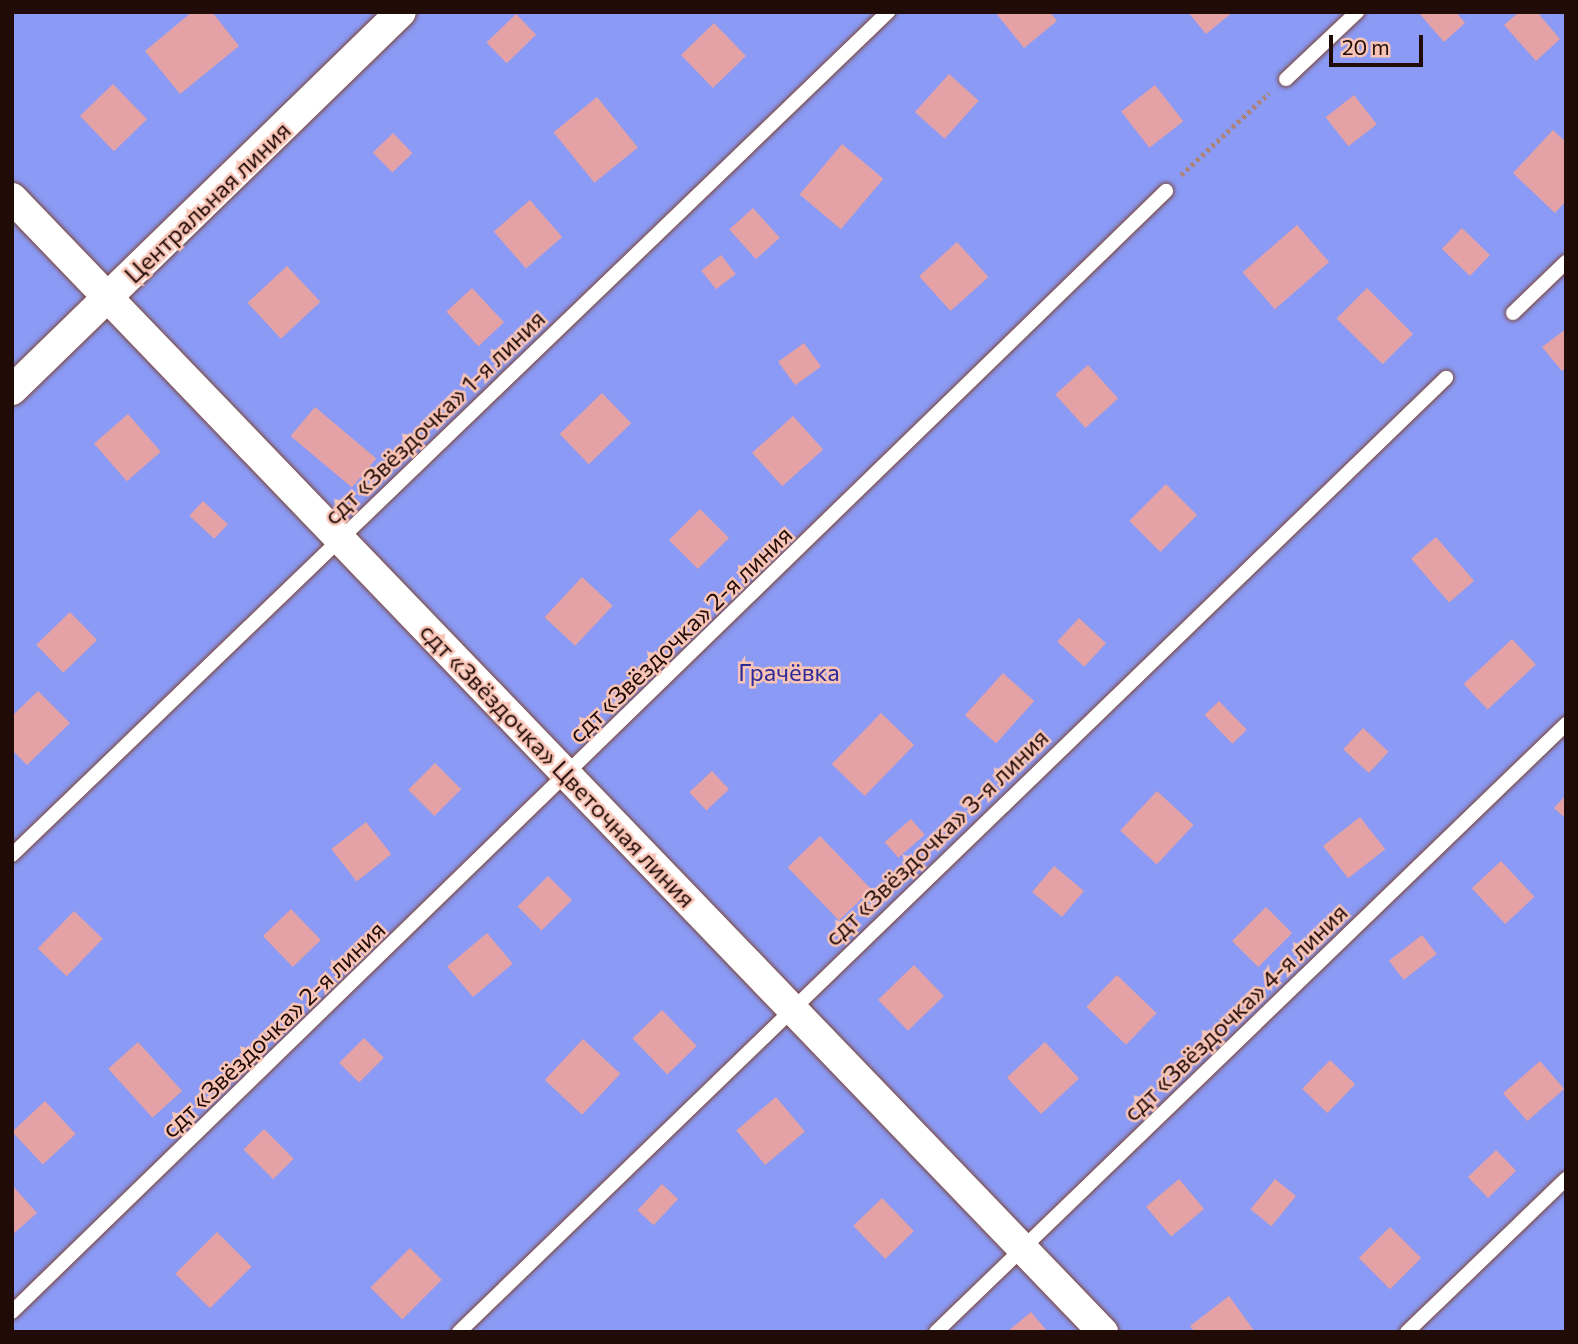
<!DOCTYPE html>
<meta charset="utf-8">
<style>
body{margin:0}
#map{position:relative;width:1578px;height:1344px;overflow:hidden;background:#f8c4b6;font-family:Commissioner,sans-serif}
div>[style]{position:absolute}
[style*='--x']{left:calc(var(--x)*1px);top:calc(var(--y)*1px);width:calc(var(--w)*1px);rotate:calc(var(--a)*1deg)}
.green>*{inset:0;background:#8b9af5;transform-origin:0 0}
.building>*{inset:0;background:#e4a2a6;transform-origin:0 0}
.path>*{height:4.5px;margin-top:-2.25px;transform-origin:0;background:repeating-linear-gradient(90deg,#ad8378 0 3.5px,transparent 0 7px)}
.roads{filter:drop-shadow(0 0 2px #7a4436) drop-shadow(0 0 2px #7a4436)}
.lane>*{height:14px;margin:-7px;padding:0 7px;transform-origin:7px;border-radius:7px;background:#fff}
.street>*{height:30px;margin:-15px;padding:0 15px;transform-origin:15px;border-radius:15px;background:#fff}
span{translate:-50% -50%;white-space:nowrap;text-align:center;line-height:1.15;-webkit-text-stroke:5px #f8c4b6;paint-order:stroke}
.street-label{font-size:24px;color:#210b06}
.park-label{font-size:24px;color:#2e2a98}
.frame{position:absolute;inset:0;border:14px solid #210b06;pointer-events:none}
.scale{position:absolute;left:1329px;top:35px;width:94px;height:32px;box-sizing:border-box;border:4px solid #210b06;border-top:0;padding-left:9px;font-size:21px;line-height:24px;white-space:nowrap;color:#210b06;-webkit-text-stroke:5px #f8c4b6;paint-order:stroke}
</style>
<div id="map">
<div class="green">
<div style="left:12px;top:12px;width:1554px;height:1320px"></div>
</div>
<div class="building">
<div style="clip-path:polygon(192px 12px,212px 12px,239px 46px,180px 94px,145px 51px)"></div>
<div style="clip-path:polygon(995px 12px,1050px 12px,1057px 21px,1024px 48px)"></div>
<div style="clip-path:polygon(1188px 12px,1233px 12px,1206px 34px)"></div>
<div style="clip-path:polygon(1418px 12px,1456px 12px,1465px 23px,1444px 42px)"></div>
<div style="clip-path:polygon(1519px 12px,1537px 12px,1560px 39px,1536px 61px,1504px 25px)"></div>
<div style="left:516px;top:14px;width:29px;height:41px;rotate:46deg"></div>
<div style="left:714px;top:23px;width:46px;height:46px;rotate:46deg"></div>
<div style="left:949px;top:74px;width:40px;height:51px;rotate:42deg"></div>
<div style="left:113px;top:84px;width:49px;height:46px;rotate:46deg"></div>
<div style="left:1155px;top:85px;width:46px;height:43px;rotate:52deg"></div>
<div style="left:1354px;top:95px;width:37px;height:36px;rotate:52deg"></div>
<div style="left:597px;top:97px;width:65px;height:56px;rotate:51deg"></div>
<div style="clip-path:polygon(1553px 130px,1566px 142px,1566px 201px,1555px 213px,1513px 173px)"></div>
<div style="left:393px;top:133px;width:28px;height:28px;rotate:46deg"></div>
<div style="left:842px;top:144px;width:54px;height:66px;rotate:40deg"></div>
<div style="left:530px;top:200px;width:49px;height:48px;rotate:49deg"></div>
<div style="left:753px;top:208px;width:40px;height:32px;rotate:48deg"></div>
<div style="left:1297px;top:225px;width:49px;height:72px;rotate:49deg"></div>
<div style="left:1462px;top:228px;width:39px;height:29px;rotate:44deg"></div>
<div style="left:957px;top:242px;width:47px;height:51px;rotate:48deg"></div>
<div style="left:721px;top:255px;width:24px;height:25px;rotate:52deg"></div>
<div style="left:287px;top:266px;width:49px;height:54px;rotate:47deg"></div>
<div style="left:472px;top:288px;width:47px;height:35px;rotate:47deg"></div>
<div style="left:1367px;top:288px;width:65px;height:43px;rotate:45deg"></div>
<div style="clip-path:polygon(1566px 329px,1566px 368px,1562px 371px,1542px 347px)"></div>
<div style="left:804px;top:343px;width:29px;height:32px;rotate:54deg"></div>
<div style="left:1088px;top:365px;width:45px;height:44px;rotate:48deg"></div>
<div style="left:602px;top:393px;width:42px;height:59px;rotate:46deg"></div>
<div style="left:315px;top:407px;width:80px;height:38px;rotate:40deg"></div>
<div style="left:128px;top:414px;width:50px;height:45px;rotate:49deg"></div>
<div style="left:793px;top:416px;width:45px;height:55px;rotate:48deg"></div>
<div style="left:1166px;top:484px;width:44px;height:52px;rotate:45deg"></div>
<div style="left:203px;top:501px;width:34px;height:20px;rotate:43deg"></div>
<div style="left:700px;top:509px;width:41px;height:44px;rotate:45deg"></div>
<div style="left:1436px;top:537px;width:58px;height:33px;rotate:49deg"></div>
<div style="left:582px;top:577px;width:42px;height:55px;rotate:43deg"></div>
<div style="left:70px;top:612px;width:39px;height:47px;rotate:46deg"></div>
<div style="left:1079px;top:618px;width:37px;height:32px;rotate:43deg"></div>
<div style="left:1512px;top:639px;width:35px;height:66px;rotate:47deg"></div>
<div style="left:1003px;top:673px;width:42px;height:57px;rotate:42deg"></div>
<div style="clip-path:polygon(38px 691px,70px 723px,27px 765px,12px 750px,12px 716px)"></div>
<div style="left:1219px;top:701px;width:40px;height:20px;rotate:46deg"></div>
<div style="left:881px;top:713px;width:46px;height:71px;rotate:44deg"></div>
<div style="left:1363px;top:728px;width:35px;height:29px;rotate:43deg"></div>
<div style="left:435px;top:763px;width:37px;height:38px;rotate:45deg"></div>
<div style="left:712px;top:771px;width:25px;height:31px;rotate:47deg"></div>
<div style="left:1157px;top:791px;width:50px;height:54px;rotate:43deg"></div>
<div style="clip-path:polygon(1566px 795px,1566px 819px,1554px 808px)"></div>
<div style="left:1360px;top:817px;width:41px;height:47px;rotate:52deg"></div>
<div style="left:911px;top:819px;width:21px;height:35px;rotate:49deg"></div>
<div style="left:366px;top:822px;width:41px;height:44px;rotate:52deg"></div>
<div style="left:820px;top:836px;width:74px;height:45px;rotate:46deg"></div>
<div style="left:1501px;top:861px;width:49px;height:40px;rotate:47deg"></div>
<div style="left:1054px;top:866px;width:39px;height:34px;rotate:40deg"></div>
<div style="left:548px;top:876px;width:34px;height:43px;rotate:45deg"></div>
<div style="left:1266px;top:907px;width:37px;height:48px;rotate:45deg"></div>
<div style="left:291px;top:909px;width:43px;height:39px;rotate:46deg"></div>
<div style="left:74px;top:911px;width:40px;height:52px;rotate:44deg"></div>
<div style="left:487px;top:933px;width:40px;height:52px;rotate:50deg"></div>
<div style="left:1422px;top:935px;width:24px;height:42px;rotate:52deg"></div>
<div style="left:914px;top:965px;width:43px;height:50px;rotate:46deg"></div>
<div style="left:1117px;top:975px;width:55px;height:44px;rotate:44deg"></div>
<div style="left:662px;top:1010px;width:50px;height:41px;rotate:46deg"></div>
<div style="left:364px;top:1038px;width:28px;height:35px;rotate:45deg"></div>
<div style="left:583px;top:1039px;width:51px;height:56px;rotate:43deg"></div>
<div style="left:138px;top:1042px;width:66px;height:40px;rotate:48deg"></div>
<div style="left:1045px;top:1042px;width:50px;height:52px;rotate:47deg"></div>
<div style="left:1330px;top:1060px;width:35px;height:40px;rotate:44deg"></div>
<div style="left:1540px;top:1061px;width:37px;height:49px;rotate:49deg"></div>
<div style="left:776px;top:1097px;width:45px;height:52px;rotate:50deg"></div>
<div style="left:45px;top:1101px;width:45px;height:45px;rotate:47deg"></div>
<div style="left:264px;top:1129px;width:42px;height:29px;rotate:45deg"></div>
<div style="left:1496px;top:1150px;width:29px;height:39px;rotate:46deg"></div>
<div style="left:1179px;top:1179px;width:39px;height:43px;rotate:50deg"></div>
<div style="left:1275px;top:1179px;width:27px;height:39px;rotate:39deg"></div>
<div style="left:662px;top:1184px;width:22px;height:36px;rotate:43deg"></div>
<div style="clip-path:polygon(12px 1185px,37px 1213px,12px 1235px)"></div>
<div style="left:882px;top:1198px;width:46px;height:40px;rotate:46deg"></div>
<div style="left:1390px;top:1227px;width:44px;height:44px;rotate:45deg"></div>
<div style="left:217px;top:1232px;width:49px;height:59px;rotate:45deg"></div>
<div style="left:410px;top:1248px;width:45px;height:56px;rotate:45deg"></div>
<div style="clip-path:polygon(1229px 1296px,1255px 1332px,1195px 1332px,1190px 1326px)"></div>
<div style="clip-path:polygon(1031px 1312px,1048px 1332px,1007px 1332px)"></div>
</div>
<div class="path">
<div style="--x:1181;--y:175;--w:120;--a:-43"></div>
</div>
<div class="roads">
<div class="lane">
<div style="--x:1286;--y:79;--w:98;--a:-43.3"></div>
<div style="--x:1513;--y:313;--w:74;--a:-43.9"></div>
<div style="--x:12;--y:855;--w:1216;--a:-43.9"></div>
<div style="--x:12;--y:1312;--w:1609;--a:-44.17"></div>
<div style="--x:459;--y:1332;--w:1373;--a:-44.03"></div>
<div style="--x:936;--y:1332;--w:876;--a:-43.98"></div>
<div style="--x:1407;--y:1332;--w:221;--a:-43.9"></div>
</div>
<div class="street">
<div style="--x:12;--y:198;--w:1574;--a:46.11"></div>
<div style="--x:12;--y:390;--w:542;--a:-44.18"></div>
</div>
</div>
<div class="street-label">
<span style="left:207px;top:202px;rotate:-44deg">Центральная линия</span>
<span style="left:434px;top:417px;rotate:-44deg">сдт «Звёздочка» 1-я линия</span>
<span style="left:680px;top:634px;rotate:-44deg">сдт «Звёздочка» 2-я линия</span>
<span style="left:558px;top:765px;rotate:46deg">сдт «Звёздочка» Цветочная линия</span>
<span style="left:936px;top:837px;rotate:-44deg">сдт «Звёздочка» 3-я линия</span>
<span style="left:1235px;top:1012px;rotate:-44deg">сдт «Звёздочка» 4-я линия</span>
<span style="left:273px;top:1029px;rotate:-44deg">сдт «Звёздочка» 2-я линия</span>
</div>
<div class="park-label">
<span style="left:789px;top:672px">Грачёвка</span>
</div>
<div class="frame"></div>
<div class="scale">20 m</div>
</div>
